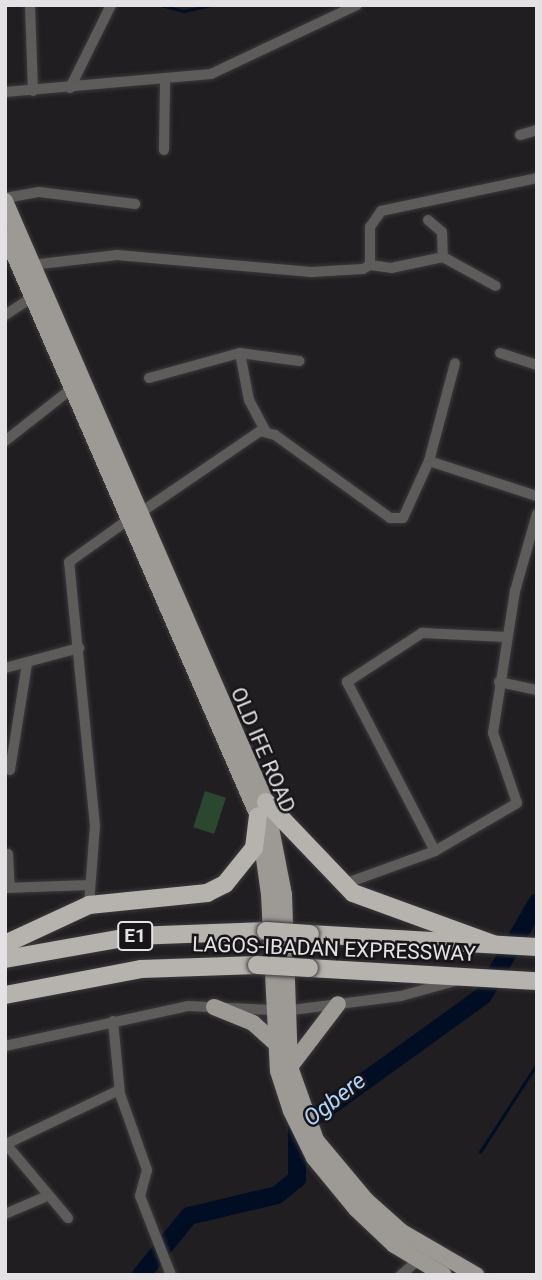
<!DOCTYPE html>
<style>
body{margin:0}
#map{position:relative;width:542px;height:1280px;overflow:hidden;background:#211e21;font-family:Roboto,sans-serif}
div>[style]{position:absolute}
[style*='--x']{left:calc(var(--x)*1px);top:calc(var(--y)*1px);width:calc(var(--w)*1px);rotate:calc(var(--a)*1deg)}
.green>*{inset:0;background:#2c4730;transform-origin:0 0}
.stream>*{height:2.5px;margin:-1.25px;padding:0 1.25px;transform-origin:1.25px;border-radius:1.25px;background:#000d22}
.river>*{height:18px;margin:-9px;padding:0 9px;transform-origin:9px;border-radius:9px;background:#000d22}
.roads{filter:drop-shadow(0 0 2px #3c393c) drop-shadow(0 0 2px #3c393c)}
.street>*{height:10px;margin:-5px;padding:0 5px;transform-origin:5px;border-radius:5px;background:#5e5c5a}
.primary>*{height:16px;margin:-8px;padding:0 8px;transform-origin:8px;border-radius:8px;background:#9d9a96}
.highway>*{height:18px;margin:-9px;padding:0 9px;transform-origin:9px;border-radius:9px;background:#b6b2ae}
.bridges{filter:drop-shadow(0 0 2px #3c393c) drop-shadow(0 0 2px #3c393c)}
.highway-bridge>*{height:18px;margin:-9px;padding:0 9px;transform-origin:9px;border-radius:9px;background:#b6b2ae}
span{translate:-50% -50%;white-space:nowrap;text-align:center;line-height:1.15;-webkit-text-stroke:5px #171518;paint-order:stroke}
.shield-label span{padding:2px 5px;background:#171518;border:2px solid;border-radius:5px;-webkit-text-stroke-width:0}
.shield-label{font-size:19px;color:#e4e2e4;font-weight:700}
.street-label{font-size:21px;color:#e4e2e4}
.water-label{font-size:23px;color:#aed5fb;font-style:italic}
.frame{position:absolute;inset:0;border:7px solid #e4e2e4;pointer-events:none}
</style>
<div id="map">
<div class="green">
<div style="left:205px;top:791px;width:22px;height:38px;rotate:18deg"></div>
</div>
<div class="stream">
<div style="--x:161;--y:5;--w:24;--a:15"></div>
<div style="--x:184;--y:11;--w:30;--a:-12"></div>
<div style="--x:480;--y:1152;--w:105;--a:-57.1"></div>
</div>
<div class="river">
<div style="--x:141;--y:1275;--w:76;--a:-50.9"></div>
<div style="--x:189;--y:1216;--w:90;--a:-13.4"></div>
<div style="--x:277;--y:1195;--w:26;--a:-39"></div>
<div style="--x:297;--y:1179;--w:49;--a:-90"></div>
<div style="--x:297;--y:1130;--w:229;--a:-35.8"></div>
<div style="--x:483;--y:996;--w:108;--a:-59.9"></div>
</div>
<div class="roads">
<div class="street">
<div style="--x:30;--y:5;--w:86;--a:88"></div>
<div style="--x:70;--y:88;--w:93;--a:-63.7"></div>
<div style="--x:5;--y:92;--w:207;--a:-5"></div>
<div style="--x:211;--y:74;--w:161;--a:-25.3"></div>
<div style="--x:520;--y:135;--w:18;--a:-16"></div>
<div style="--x:164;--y:150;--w:67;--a:-89.1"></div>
<div style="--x:5;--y:198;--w:35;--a:-10"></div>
<div style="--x:39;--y:192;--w:97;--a:7.1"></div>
<div style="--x:428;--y:220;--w:18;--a:41"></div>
<div style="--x:442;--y:232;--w:25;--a:88"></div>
<div style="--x:31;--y:265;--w:87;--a:-6.6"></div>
<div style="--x:117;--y:255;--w:195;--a:5"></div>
<div style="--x:311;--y:272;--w:52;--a:-3.3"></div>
<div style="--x:363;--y:269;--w:8;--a:-30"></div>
<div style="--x:370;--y:265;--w:38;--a:-90"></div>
<div style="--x:370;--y:227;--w:19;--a:-55"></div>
<div style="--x:381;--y:211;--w:159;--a:-11.9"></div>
<div style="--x:370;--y:265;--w:21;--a:8"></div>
<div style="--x:391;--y:268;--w:53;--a:-11.9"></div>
<div style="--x:443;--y:257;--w:60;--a:28.7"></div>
<div style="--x:5;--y:315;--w:31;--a:-33"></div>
<div style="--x:240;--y:353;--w:60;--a:7.7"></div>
<div style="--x:500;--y:353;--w:39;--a:18"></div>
<div style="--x:149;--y:378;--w:94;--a:-15.4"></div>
<div style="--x:240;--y:353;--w:48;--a:79.2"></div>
<div style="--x:249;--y:400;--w:36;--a:62"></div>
<div style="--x:5;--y:441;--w:84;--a:-38.2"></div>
<div style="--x:429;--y:461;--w:114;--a:18"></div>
<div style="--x:137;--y:515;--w:149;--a:-34.3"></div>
<div style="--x:260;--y:431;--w:16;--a:15"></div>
<div style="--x:275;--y:435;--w:142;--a:35.8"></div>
<div style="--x:390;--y:518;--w:13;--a:0"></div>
<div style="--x:403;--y:518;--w:63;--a:-65.5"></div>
<div style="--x:429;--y:461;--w:101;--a:-75.1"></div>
<div style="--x:5;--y:668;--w:77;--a:-15.1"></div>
<div style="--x:499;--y:682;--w:39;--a:12"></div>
<div style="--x:10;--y:770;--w:107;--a:-80.9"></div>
<div style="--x:435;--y:851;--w:191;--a:-117.5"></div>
<div style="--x:347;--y:682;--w:90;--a:-33.2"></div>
<div style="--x:422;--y:633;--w:85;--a:2.7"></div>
<div style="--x:8;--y:854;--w:33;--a:87"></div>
<div style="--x:344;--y:884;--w:97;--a:-19.9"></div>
<div style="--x:435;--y:851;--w:95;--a:-30.3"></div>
<div style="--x:517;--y:803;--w:74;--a:-108.9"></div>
<div style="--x:493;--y:733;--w:144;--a:-81.2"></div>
<div style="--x:515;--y:591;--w:80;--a:-74.1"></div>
<div style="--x:5;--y:888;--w:85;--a:-2"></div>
<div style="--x:89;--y:905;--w:79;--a:-85.7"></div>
<div style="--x:95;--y:826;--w:265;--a:-95.6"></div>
<div style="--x:69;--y:562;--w:69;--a:-35.5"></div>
<div style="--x:284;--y:1011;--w:118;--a:-7.3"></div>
<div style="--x:401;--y:996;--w:56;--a:-15.5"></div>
<div style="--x:113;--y:1021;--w:73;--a:84.5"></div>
<div style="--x:120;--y:1094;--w:81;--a:70.4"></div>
<div style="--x:147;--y:1170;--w:27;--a:105"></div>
<div style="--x:140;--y:1196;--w:85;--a:68.6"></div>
<div style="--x:5;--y:1046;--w:187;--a:-12.3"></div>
<div style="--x:188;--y:1006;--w:84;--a:2.7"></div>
<div style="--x:5;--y:1143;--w:98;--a:50"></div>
<div style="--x:6;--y:1144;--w:125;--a:-25.5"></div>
<div style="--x:5;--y:1214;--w:43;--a:-23"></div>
<div style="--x:401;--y:1275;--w:21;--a:-41"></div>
</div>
<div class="primary">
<div style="--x:5;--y:201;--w:655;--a:66.53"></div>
<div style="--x:266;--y:802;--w:95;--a:79"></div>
<div style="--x:284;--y:895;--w:172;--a:88"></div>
<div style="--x:290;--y:1067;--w:77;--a:70.4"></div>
<div style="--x:316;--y:1140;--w:78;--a:50.2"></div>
<div style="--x:366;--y:1200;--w:48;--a:41.6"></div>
<div style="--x:402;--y:1232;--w:86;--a:30.2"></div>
<div style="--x:5;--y:234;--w:635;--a:66.51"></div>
<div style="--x:258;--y:816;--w:79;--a:82"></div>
<div style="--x:269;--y:894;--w:177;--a:87.1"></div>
<div style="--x:278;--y:1071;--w:42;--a:72"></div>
<div style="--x:291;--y:1111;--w:52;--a:63.9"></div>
<div style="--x:314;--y:1158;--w:66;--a:50.5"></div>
<div style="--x:356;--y:1209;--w:52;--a:43.5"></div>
<div style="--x:394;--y:1245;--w:58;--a:31"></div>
<div style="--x:214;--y:1007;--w:42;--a:22.3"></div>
<div style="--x:253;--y:1023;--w:28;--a:42"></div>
<div style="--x:290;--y:1067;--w:79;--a:-52.7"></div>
</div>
<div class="highway">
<div style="--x:266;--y:802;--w:126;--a:46.3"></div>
<div style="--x:353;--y:893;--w:149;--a:20"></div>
<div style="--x:310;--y:934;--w:227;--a:3.3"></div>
<div style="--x:5;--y:944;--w:93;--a:-24.9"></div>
<div style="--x:89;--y:905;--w:119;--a:-5.8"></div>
<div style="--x:207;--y:893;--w:20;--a:-27"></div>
<div style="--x:225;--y:884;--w:46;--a:-51.1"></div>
<div style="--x:254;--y:848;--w:32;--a:-83"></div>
<div style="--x:5;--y:959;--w:131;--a:-10.1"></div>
<div style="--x:134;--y:936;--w:132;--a:-2.2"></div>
<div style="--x:309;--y:968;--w:228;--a:3.3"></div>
<div style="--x:5;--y:995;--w:138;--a:-10.8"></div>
<div style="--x:141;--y:969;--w:116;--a:-2"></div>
</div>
</div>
<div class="bridges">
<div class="highway-bridge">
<div style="--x:266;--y:931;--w:44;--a:3.9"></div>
<div style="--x:257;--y:965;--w:52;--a:3.3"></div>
</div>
</div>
<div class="shield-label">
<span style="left:135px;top:936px">E1</span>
</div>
<div class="street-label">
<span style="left:263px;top:750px;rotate:67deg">OLD IFE ROAD</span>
<span style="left:334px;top:949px;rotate:2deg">LAGOS-IBADAN EXPRESSWAY</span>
</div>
<div class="water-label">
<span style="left:335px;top:1100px;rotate:-38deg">Ogbere</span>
</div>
<div class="frame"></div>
</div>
